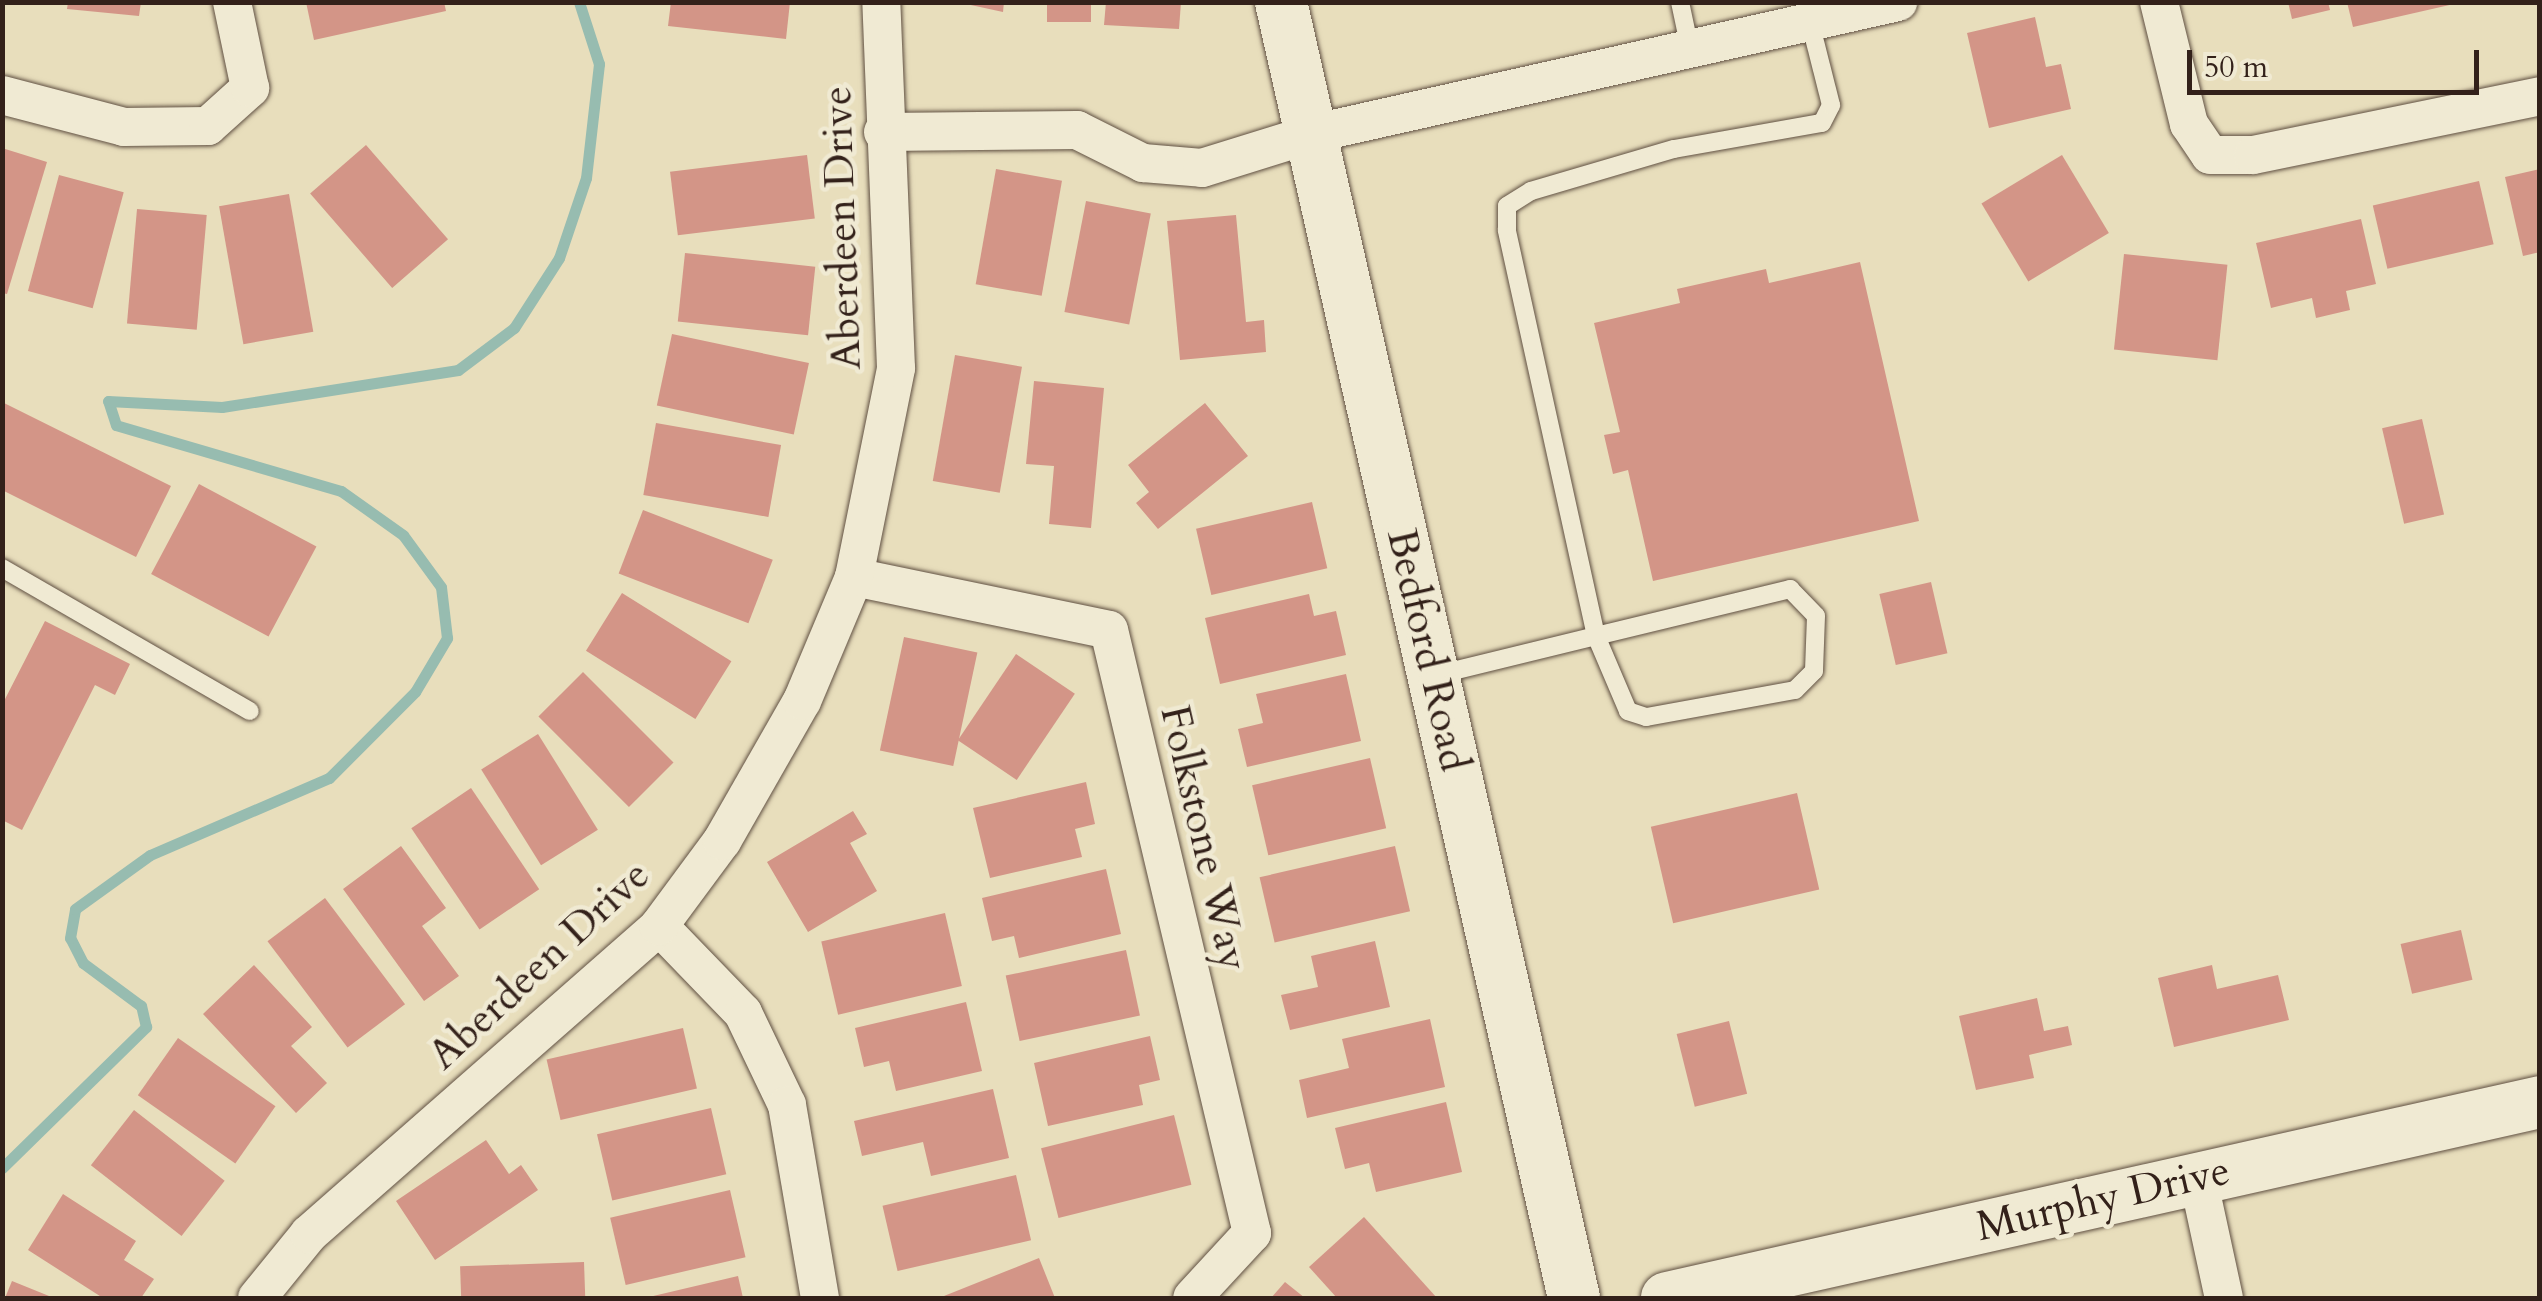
<!DOCTYPE html>
<style>
body{margin:0}
#map{position:relative;width:2542px;height:1301px;overflow:hidden;background:#e8debc;font-family:Cardo,serif}
div>[style]{position:absolute}
[style*='--x']{left:calc(var(--x)*1px);top:calc(var(--y)*1px);width:calc(var(--w)*1px);rotate:calc(var(--a)*1deg)}
.stream>*{height:11px;margin:-5.5px;padding:0 5.5px;transform-origin:5.5px;border-radius:5.5px;background:#97bcb0}
.building>*{inset:0;background:#d39587;transform-origin:0 0}
.roads{filter:drop-shadow(0 0 2px #605042) drop-shadow(0 0 2px #605042)}
.lane>*{height:18px;margin:-9px;padding:0 9px;transform-origin:9px;border-radius:9px;background:#f0ead3}
.street>*{height:38px;margin:-19px;padding:0 19px;transform-origin:19px;border-radius:19px;background:#f0ead3}
.secondary>*{height:52px;margin:-26px;padding:0 26px;transform-origin:26px;border-radius:26px;background:#f0ead3}
span{translate:-50% -50%;white-space:nowrap;text-align:center;line-height:1.15;-webkit-text-stroke:9px #f0ead3;paint-order:stroke}
.street-label{font-size:42px;color:#33211a}
.frame{position:absolute;inset:0;border:5px solid #33211a;pointer-events:none}
.scale{position:absolute;left:2187px;top:50px;width:292px;height:45px;box-sizing:border-box;border:5px solid #33211a;border-top:0;padding-left:12px;font-size:30px;line-height:35px;white-space:nowrap;color:#33211a;-webkit-text-stroke:8px #f0ead3;paint-order:stroke}
</style>
<div id="map">
<div class="stream">
<div style="--x:2;--y:1168;--w:202;--a:-44.4"></div>
<div style="--x:146;--y:1027;--w:22;--a:-103"></div>
<div style="--x:141;--y:1006;--w:72;--a:-143.4"></div>
<div style="--x:83;--y:963;--w:28;--a:-117"></div>
<div style="--x:70;--y:938;--w:29;--a:-80"></div>
<div style="--x:75;--y:909;--w:92;--a:-35.8"></div>
<div style="--x:150;--y:855;--w:195;--a:-23.3"></div>
<div style="--x:329;--y:778;--w:122;--a:-45"></div>
<div style="--x:415;--y:692;--w:63;--a:-59.3"></div>
<div style="--x:447;--y:638;--w:51;--a:-96.7"></div>
<div style="--x:441;--y:587;--w:64;--a:-126.2"></div>
<div style="--x:403;--y:535;--w:76;--a:-144.6"></div>
<div style="--x:341;--y:491;--w:234;--a:-163.7"></div>
<div style="--x:116;--y:425;--w:25;--a:-108"></div>
<div style="--x:108;--y:401;--w:114;--a:3"></div>
<div style="--x:222;--y:407;--w:239;--a:-8.9"></div>
<div style="--x:458;--y:370;--w:70;--a:-36.9"></div>
<div style="--x:514;--y:328;--w:83;--a:-57.3"></div>
<div style="--x:559;--y:258;--w:84;--a:-71.4"></div>
<div style="--x:586;--y:178;--w:115;--a:-83.5"></div>
<div style="--x:599;--y:64;--w:65;--a:-107.9"></div>
</div>
<div class="building">
<div style="clip-path:polygon(68px 2px,141px 2px,139px 16px,67px 9px)"></div>
<div style="clip-path:polygon(306px 2px,444px 2px,446px 11px,314px 40px)"></div>
<div style="clip-path:polygon(671px 2px,790px 2px,786px 39px,668px 26px)"></div>
<div style="clip-path:polygon(957px 2px,1004px 2px,1003px 12px)"></div>
<div style="left:1047px;top:2px;width:44px;height:20px"></div>
<div style="clip-path:polygon(1106px 2px,1181px 2px,1179px 29px,1104px 25px)"></div>
<div style="clip-path:polygon(2288px 2px,2328px 2px,2330px 10px,2292px 19px)"></div>
<div style="clip-path:polygon(2347px 2px,2454px 2px,2454px 4px,2353px 27px)"></div>
<div style="clip-path:polygon(2035px 17px,2046px 67px,2061px 64px,2071px 109px,1989px 128px,1967px 33px)"></div>
<div style="left:366px;top:145px;width:125px;height:74px;rotate:49deg"></div>
<div style="clip-path:polygon(2px 148px,47px 162px,7px 294px,2px 293px)"></div>
<div style="left:807px;top:155px;width:64px;height:138px;rotate:83deg"></div>
<div style="left:2062px;top:155px;width:91px;height:94px;rotate:59deg"></div>
<div style="left:996px;top:169px;width:67px;height:117px;rotate:10deg"></div>
<div style="clip-path:polygon(2540px 169px,2540px 252px,2523px 256px,2505px 177px)"></div>
<div style="left:59px;top:175px;width:67px;height:120px;rotate:15deg"></div>
<div style="left:2479px;top:181px;width:65px;height:109px;rotate:77deg"></div>
<div style="left:289px;top:194px;width:140px;height:71px;rotate:80deg"></div>
<div style="left:1086px;top:201px;width:66px;height:113px;rotate:11deg"></div>
<div style="left:137px;top:209px;width:70px;height:115px;rotate:5deg"></div>
<div style="clip-path:polygon(1236px 215px,1246px 322px,1264px 320px,1266px 352px,1180px 360px,1167px 221px)"></div>
<div style="clip-path:polygon(2361px 219px,2376px 284px,2346px 291px,2350px 310px,2316px 318px,2312px 298px,2271px 308px,2256px 243px)"></div>
<div style="left:685px;top:253px;width:131px;height:69px;rotate:6deg"></div>
<div style="left:2124px;top:254px;width:104px;height:96px;rotate:6deg"></div>
<div style="clip-path:polygon(1860px 262px,1919px 521px,1653px 581px,1628px 470px,1613px 474px,1604px 435px,1620px 432px,1594px 323px,1680px 303px,1677px 289px,1766px 269px,1769px 283px)"></div>
<div style="left:672px;top:334px;width:140px;height:73px;rotate:12deg"></div>
<div style="left:955px;top:355px;width:68px;height:128px;rotate:10deg"></div>
<div style="clip-path:polygon(1034px 381px,1104px 388px,1091px 528px,1049px 524px,1054px 466px,1026px 464px)"></div>
<div style="clip-path:polygon(2px 402px,171px 486px,136px 557px,2px 490px)"></div>
<div style="clip-path:polygon(1205px 403px,1248px 456px,1158px 529px,1136px 503px,1149px 492px,1128px 465px)"></div>
<div style="left:2422px;top:419px;width:98px;height:41px;rotate:77deg"></div>
<div style="left:656px;top:423px;width:127px;height:73px;rotate:10deg"></div>
<div style="left:199px;top:484px;width:133px;height:102px;rotate:28deg"></div>
<div style="left:1312px;top:502px;width:68px;height:119px;rotate:77deg"></div>
<div style="left:643px;top:510px;width:139px;height:68px;rotate:21deg"></div>
<div style="left:1931px;top:582px;width:73px;height:53px;rotate:77deg"></div>
<div style="left:622px;top:593px;width:129px;height:68px;rotate:32deg"></div>
<div style="clip-path:polygon(1309px 594px,1314px 616px,1336px 611px,1346px 655px,1220px 684px,1205px 618px)"></div>
<div style="clip-path:polygon(45px 621px,130px 664px,115px 695px,95px 685px,22px 830px,2px 820px,2px 705px)"></div>
<div style="left:904px;top:637px;width:75px;height:116px;rotate:12deg"></div>
<div style="left:1016px;top:654px;width:71px;height:104px;rotate:34deg"></div>
<div style="left:583px;top:672px;width:128px;height:63px;rotate:45deg"></div>
<div style="clip-path:polygon(1346px 674px,1361px 741px,1247px 767px,1238px 729px,1263px 723px,1256px 694px)"></div>
<div style="left:538px;top:734px;width:113px;height:67px;rotate:58deg"></div>
<div style="left:1370px;top:758px;width:72px;height:121px;rotate:77deg"></div>
<div style="clip-path:polygon(1086px 782px,1095px 824px,1075px 829px,1082px 857px,990px 878px,973px 808px)"></div>
<div style="left:471px;top:788px;width:122px;height:72px;rotate:56deg"></div>
<div style="left:1797px;top:793px;width:99px;height:150px;rotate:77deg"></div>
<div style="clip-path:polygon(853px 811px,867px 834px,850px 843px,877px 891px,808px 932px,767px 862px)"></div>
<div style="clip-path:polygon(401px 846px,446px 908px,422px 926px,459px 976px,424px 1001px,343px 889px)"></div>
<div style="left:1395px;top:846px;width:67px;height:139px;rotate:77deg"></div>
<div style="clip-path:polygon(1106px 869px,1121px 934px,1019px 958px,1014px 936px,992px 941px,982px 898px)"></div>
<div style="left:325px;top:898px;width:133px;height:72px;rotate:53deg"></div>
<div style="left:945px;top:913px;width:75px;height:127px;rotate:77deg"></div>
<div style="left:2461px;top:930px;width:51px;height:62px;rotate:77deg"></div>
<div style="clip-path:polygon(1375px 941px,1390px 1007px,1290px 1030px,1281px 995px,1318px 987px,1311px 956px)"></div>
<div style="left:1126px;top:950px;width:67px;height:123px;rotate:78deg"></div>
<div style="clip-path:polygon(254px 965px,312px 1027px,291px 1046px,327px 1083px,296px 1113px,203px 1014px)"></div>
<div style="clip-path:polygon(2212px 965px,2217px 989px,2278px 975px,2289px 1020px,2174px 1047px,2158px 978px)"></div>
<div style="clip-path:polygon(2037px 998px,2044px 1031px,2068px 1026px,2072px 1045px,2029px 1055px,2034px 1078px,1976px 1090px,1959px 1016px)"></div>
<div style="clip-path:polygon(966px 1002px,982px 1071px,896px 1091px,889px 1061px,864px 1067px,855px 1028px)"></div>
<div style="clip-path:polygon(1430px 1019px,1445px 1087px,1307px 1118px,1299px 1080px,1349px 1068px,1342px 1039px)"></div>
<div style="left:1729px;top:1021px;width:75px;height:54px;rotate:76deg"></div>
<div style="left:683px;top:1028px;width:62px;height:140px;rotate:77deg"></div>
<div style="clip-path:polygon(1150px 1036px,1160px 1080px,1139px 1085px,1143px 1105px,1048px 1126px,1034px 1063px)"></div>
<div style="left:178px;top:1038px;width:119px;height:70px;rotate:35deg"></div>
<div style="clip-path:polygon(993px 1089px,1009px 1158px,931px 1176px,923px 1142px,862px 1156px,854px 1121px)"></div>
<div style="clip-path:polygon(1446px 1102px,1462px 1172px,1376px 1192px,1369px 1163px,1345px 1169px,1335px 1128px)"></div>
<div style="left:711px;top:1108px;width:68px;height:117px;rotate:77deg"></div>
<div style="left:134px;top:1110px;width:115px;height:70px;rotate:38deg"></div>
<div style="left:1174px;top:1115px;width:72px;height:137px;rotate:76deg"></div>
<div style="clip-path:polygon(486px 1140px,509px 1174px,521px 1165px,538px 1190px,435px 1260px,396px 1201px)"></div>
<div style="left:1016px;top:1175px;width:67px;height:137px;rotate:77deg"></div>
<div style="left:730px;top:1190px;width:69px;height:123px;rotate:77deg"></div>
<div style="clip-path:polygon(63px 1194px,136px 1241px,124px 1260px,154px 1279px,141px 1298px,103px 1298px,28px 1250px)"></div>
<div style="clip-path:polygon(1364px 1217px,1437px 1298px,1337px 1298px,1309px 1267px)"></div>
<div style="clip-path:polygon(1039px 1258px,1055px 1298px,939px 1298px)"></div>
<div style="left:584px;top:1262px;width:36px;height:124px;rotate:88deg"></div>
<div style="clip-path:polygon(738px 1276px,743px 1298px,649px 1298px,649px 1297px)"></div>
<div style="clip-path:polygon(12px 1281px,54px 1298px,5px 1298px)"></div>
<div style="clip-path:polygon(1285px 1282px,1305px 1298px,1271px 1298px)"></div>
</div>
<div class="roads">
<div class="lane">
<div style="--x:1680;--y:2;--w:48;--a:78"></div>
<div style="--x:2;--y:568;--w:286;--a:30"></div>
<div style="--x:1440;--y:674;--w:161;--a:-13.7"></div>
<div style="--x:1596;--y:636;--w:200;--a:-13.6"></div>
<div style="--x:1790;--y:589;--w:37;--a:46"></div>
<div style="--x:1816;--y:616;--w:55;--a:92.1"></div>
<div style="--x:1814;--y:671;--w:27;--a:135"></div>
<div style="--x:1795;--y:690;--w:151;--a:169.7"></div>
<div style="--x:1646;--y:717;--w:19;--a:-162"></div>
<div style="--x:1628;--y:711;--w:82;--a:-113.1"></div>
<div style="--x:1596;--y:636;--w:416;--a:-102.4"></div>
<div style="--x:1507;--y:230;--w:24;--a:-90"></div>
<div style="--x:1507;--y:206;--w:28;--a:-32"></div>
<div style="--x:1531;--y:191;--w:149;--a:-16.4"></div>
<div style="--x:1674;--y:149;--w:150;--a:-10"></div>
<div style="--x:1822;--y:123;--w:20;--a:-63"></div>
<div style="--x:1831;--y:105;--w:106;--a:-104.2"></div>
</div>
<div class="street">
<div style="--x:2159;--y:2;--w:126;--a:76.2"></div>
<div style="--x:2189;--y:124;--w:37;--a:56"></div>
<div style="--x:2210;--y:155;--w:43;--a:0"></div>
<div style="--x:2253;--y:155;--w:293;--a:-11.6"></div>
<div style="--x:2;--y:95;--w:126;--a:14.7"></div>
<div style="--x:124;--y:127;--w:84;--a:-0.7"></div>
<div style="--x:208;--y:126;--w:57;--a:-42.1"></div>
<div style="--x:250;--y:88;--w:88;--a:-101.8"></div>
<div style="--x:883;--y:132;--w:194;--a:-0.6"></div>
<div style="--x:1077;--y:130;--w:74;--a:26.6"></div>
<div style="--x:1143;--y:163;--w:59;--a:4.8"></div>
<div style="--x:1202;--y:168;--w:114;--a:-17.3"></div>
<div style="--x:1311;--y:134;--w:602;--a:-12.67"></div>
<div style="--x:854;--y:577;--w:260;--a:11.7"></div>
<div style="--x:1109;--y:630;--w:620;--a:76.66"></div>
<div style="--x:1252;--y:1233;--w:88;--a:132.7"></div>
<div style="--x:659;--y:926;--w:121;--a:46"></div>
<div style="--x:743;--y:1013;--w:102;--a:64.4"></div>
<div style="--x:787;--y:1105;--w:196;--a:80.3"></div>
<div style="--x:2198;--y:1178;--w:123;--a:77.8"></div>
<div style="--x:257;--y:1298;--w:82;--a:-50.9"></div>
<div style="--x:309;--y:1234;--w:466;--a:-41.3"></div>
<div style="--x:659;--y:926;--w:106;--a:-53.5"></div>
<div style="--x:722;--y:841;--w:161;--a:-60.3"></div>
<div style="--x:802;--y:701;--w:134;--a:-67.2"></div>
<div style="--x:854;--y:577;--w:213;--a:-78.6"></div>
<div style="--x:896;--y:368;--w:366;--a:-92.3"></div>
</div>
<div class="secondary">
<div style="--x:1281;--y:2;--w:1329;--a:77.26"></div>
<div style="--x:1667;--y:1298;--w:895;--a:-12.65"></div>
</div>
</div>
<div class="street-label">
<span style="left:842px;top:228px;rotate:-92deg">Aberdeen Drive</span>
<span style="left:1428px;top:650px;rotate:77deg">Bedford Road</span>
<span style="left:1204px;top:838px;rotate:77deg">Folkstone Way</span>
<span style="left:539px;top:965px;rotate:-43deg">Aberdeen Drive</span>
<span style="left:2103px;top:1199px;rotate:-13deg">Murphy Drive</span>
</div>
<div class="frame"></div>
<div class="scale">50 m</div>
</div>
